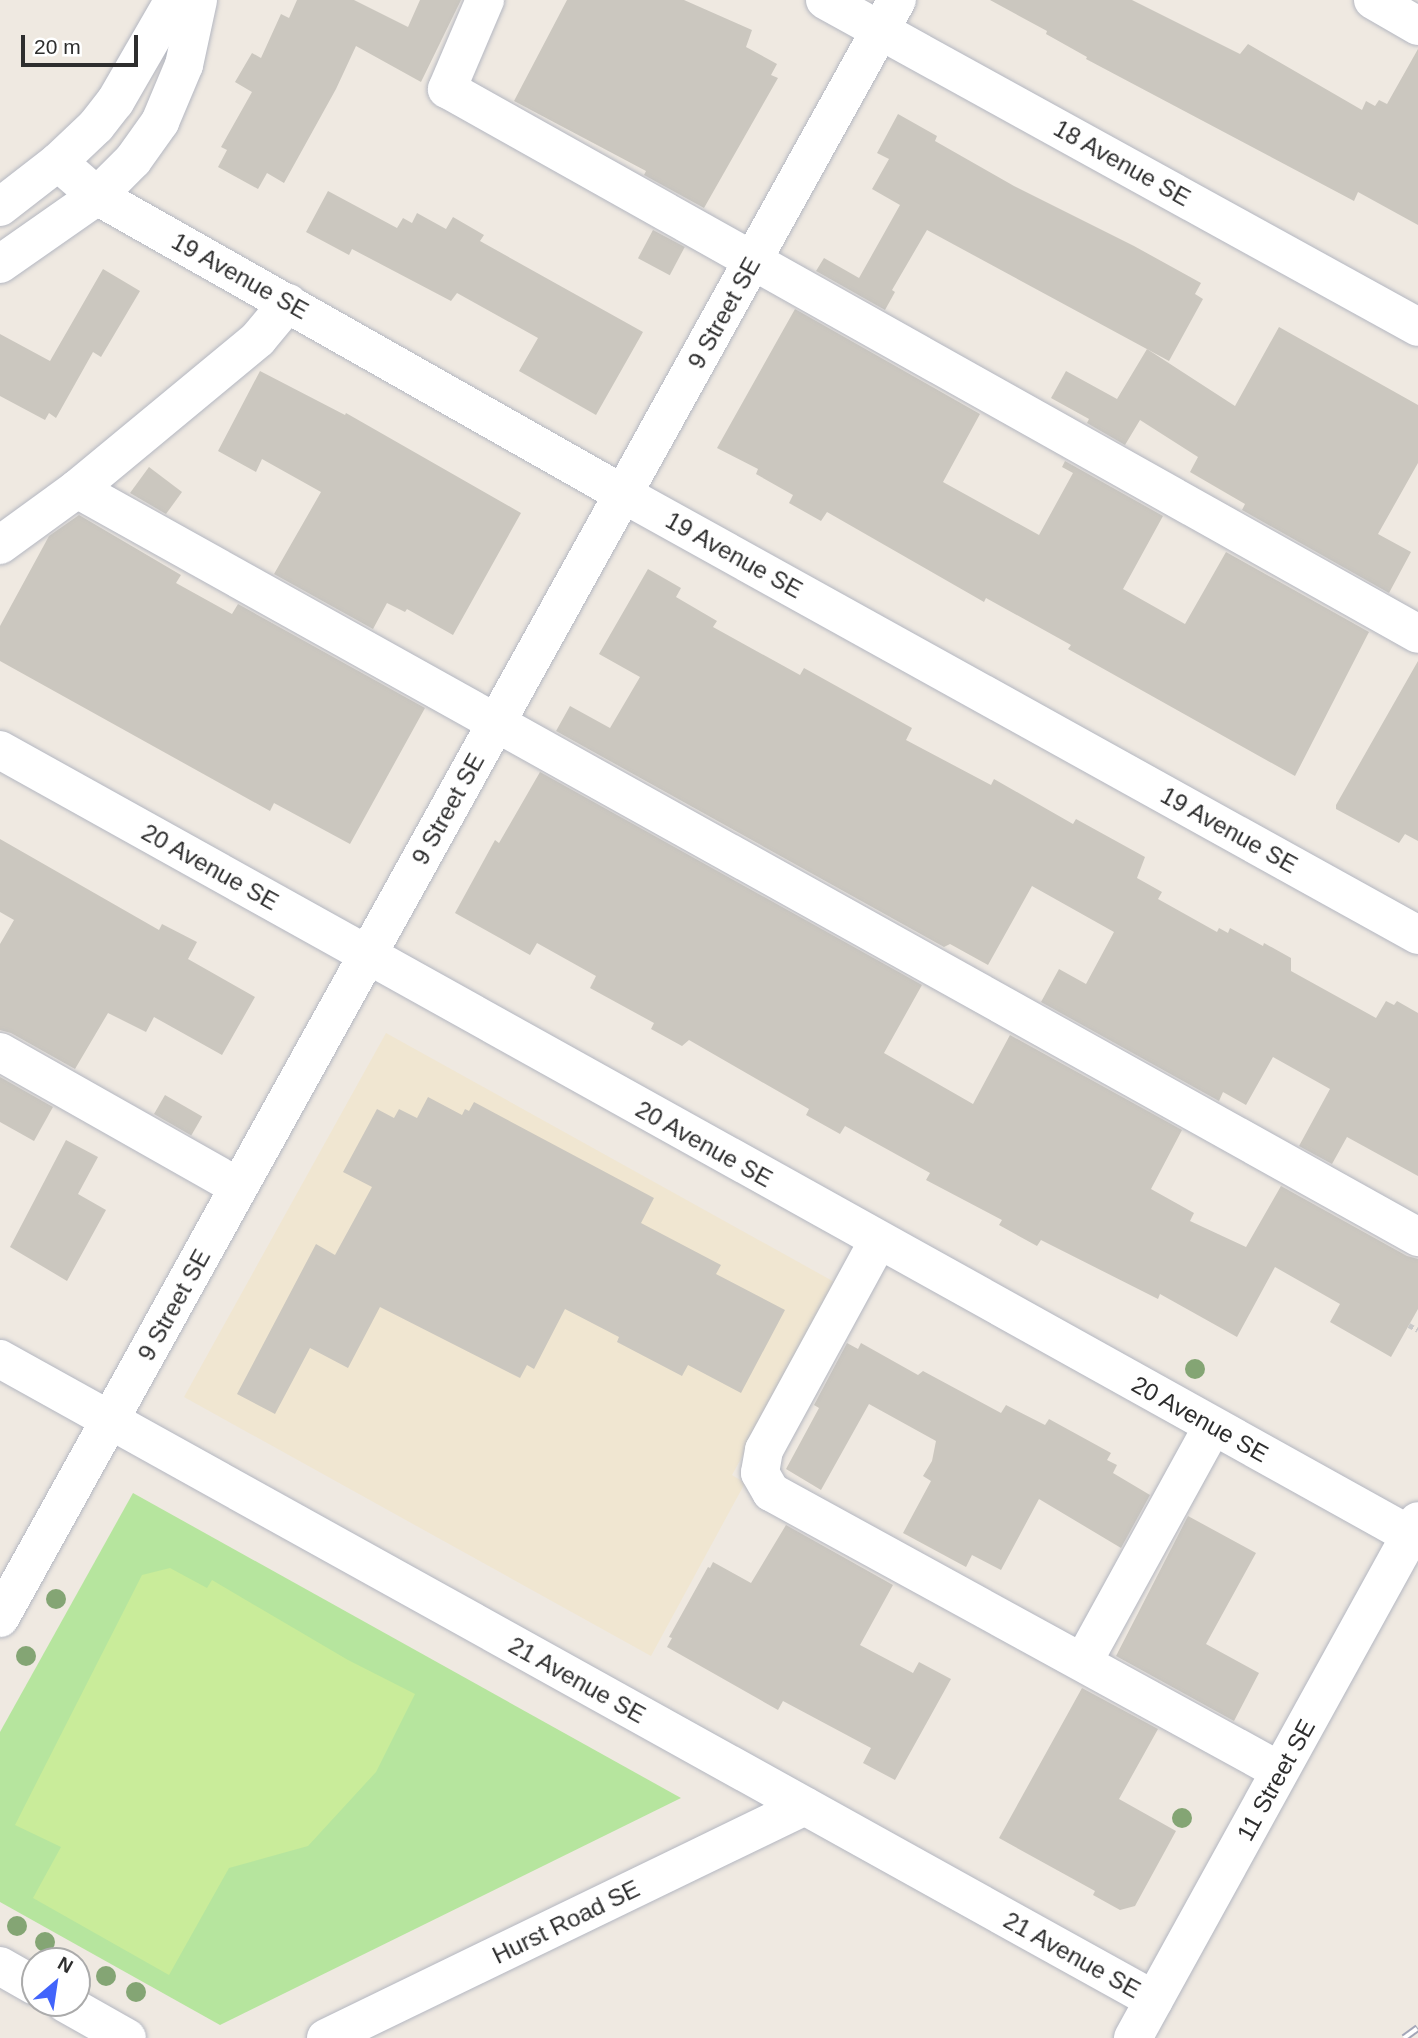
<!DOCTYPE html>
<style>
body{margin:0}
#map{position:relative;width:1418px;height:2038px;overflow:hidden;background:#efe9e1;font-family:Helvetica,sans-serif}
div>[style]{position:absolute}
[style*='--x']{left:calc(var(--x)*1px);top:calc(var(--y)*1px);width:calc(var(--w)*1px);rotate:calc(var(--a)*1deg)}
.education>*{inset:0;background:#f0e6d1}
.green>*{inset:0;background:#b6e59e}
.pitch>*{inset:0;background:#c9ec9a}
.building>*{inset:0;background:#cbc7bf;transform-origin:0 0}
.path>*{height:4.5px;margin-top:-2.25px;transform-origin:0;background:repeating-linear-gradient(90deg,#c9c9c9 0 5px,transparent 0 8.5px)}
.roads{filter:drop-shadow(0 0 2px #b4b7c1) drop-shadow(0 0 2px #b4b7c1)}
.minor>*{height:38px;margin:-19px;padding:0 19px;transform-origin:19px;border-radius:19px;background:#fff}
.rail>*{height:8px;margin-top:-4px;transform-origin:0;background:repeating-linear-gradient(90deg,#fff 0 16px,#a3a6b8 0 32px);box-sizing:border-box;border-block:2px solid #a3a6b8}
.trees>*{width:20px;height:20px;margin:-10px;border-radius:50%;background:#84a574}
span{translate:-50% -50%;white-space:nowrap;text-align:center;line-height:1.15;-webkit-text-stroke:5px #fff;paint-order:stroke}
.street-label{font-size:24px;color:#2e2e2e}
.north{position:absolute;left:21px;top:1947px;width:70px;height:70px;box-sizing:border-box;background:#fff;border:2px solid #ababab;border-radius:50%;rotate:29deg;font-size:19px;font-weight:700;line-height:28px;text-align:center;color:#2e2e2e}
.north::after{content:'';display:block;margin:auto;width:24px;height:32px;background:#4264fb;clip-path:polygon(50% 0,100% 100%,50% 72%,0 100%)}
.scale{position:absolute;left:21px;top:35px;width:117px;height:32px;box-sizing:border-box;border:4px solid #2e2e2e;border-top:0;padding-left:9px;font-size:21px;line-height:24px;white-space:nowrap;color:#2e2e2e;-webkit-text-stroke:5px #fff;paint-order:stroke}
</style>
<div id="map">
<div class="education">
<div style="clip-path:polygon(386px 1033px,838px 1284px,732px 1475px,745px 1483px,651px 1656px,184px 1397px)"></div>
</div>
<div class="green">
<div style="clip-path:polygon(133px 1493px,681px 1798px,220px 2025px,0 1902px,0 1732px)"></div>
</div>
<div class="pitch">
<div style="clip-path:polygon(170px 1568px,207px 1588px,212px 1580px,348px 1660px,415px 1694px,376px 1772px,308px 1846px,229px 1868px,169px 1975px,33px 1898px,61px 1847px,15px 1825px,142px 1575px)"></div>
</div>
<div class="building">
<div style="clip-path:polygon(297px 0,354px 0,408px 27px,420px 0,461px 0,421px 82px,356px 46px,336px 89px,284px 183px,267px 173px,258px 189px,218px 167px,227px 150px,221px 147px,252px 92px,235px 82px,252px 53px,261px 58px,281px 14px,289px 18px)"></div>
<div style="clip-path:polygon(567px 0,684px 0,752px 30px,746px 47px,777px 64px,771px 75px,778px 78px,704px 208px,644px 175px,646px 171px,514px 101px)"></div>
<div style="clip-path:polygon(990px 0,1132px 0,1240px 54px,1248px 44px,1362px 110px,1366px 101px,1375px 106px,1379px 100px,1387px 104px,1418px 49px,1418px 225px,1358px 192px,1354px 201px,1086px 59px,1087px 57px,1046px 34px,1047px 31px)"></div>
<div style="clip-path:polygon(898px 114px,937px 136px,935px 141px,1014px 186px,1134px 246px,1201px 283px,1195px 294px,1203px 299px,1169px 361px,927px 230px,892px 290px,895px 292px,885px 310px,816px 271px,824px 258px,859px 278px,900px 205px,872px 189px,889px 159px,877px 153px)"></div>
<div style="clip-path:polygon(328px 191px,397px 228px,403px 218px,412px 223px,417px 213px,446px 229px,453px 217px,484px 235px,480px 241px,643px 332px,596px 415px,519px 371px,538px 338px,457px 293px,451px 301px,352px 249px,349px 255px,306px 232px)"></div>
<div style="left:653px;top:230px;width:36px;height:32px;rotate:28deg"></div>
<div style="clip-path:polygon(103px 269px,140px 291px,101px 357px,93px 352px,56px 418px,49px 413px,45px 420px,0 396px,0 334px,50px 361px)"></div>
<div style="clip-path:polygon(795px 309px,980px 414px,943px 482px,1039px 535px,1073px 473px,1062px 467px,1065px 461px,1163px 516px,1123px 589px,1185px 624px,1226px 552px,1369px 632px,1295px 776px,1068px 649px,1071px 645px,986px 598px,984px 602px,827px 512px,821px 521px,789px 503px,793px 495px,756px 474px,758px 469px,717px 448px)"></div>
<div style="clip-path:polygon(1279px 327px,1418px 405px,1418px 463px,1378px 534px,1411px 552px,1389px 593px,1242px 510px,1245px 504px,1190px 472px,1198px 457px,1140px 420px,1125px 445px,1087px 423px,1089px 419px,1051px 398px,1066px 371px,1117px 399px,1147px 349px,1235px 406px)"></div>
<div style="clip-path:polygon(260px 371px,345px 415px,346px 413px,521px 513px,453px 635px,407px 609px,405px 612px,387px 603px,373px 629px,274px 574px,321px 492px,262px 459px,256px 472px,218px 451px)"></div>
<div style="clip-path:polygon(149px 467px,182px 492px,166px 514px,130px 493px)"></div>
<div style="clip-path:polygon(79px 515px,181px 575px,176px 583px,232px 614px,238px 604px,425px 708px,350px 844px,274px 803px,270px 811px,0 661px,0 626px,49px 536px)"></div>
<div style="clip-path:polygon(648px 569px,681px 588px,676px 597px,717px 621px,713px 627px,800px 675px,804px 668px,912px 728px,906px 740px,991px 785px,994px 779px,1073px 824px,1076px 819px,1145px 857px,1137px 878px,1162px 892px,1158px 899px,1217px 932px,1219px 928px,1228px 933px,1230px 928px,1263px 946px,1264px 943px,1291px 958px,1291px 971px,1376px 1018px,1386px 1001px,1394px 1005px,1397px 1001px,1418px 1013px,1418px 1176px,1347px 1137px,1332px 1164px,1299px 1146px,1330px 1089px,1273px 1057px,1246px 1105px,1223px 1092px,1219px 1101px,1041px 1002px,1059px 969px,1086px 984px,1114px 932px,1032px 886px,988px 965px,950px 944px,944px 947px,556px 731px,570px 706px,610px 728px,640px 677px,599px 654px)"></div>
<div style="clip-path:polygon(1418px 661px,1418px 841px,1405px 834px,1399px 843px,1336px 809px,1336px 805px)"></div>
<div style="clip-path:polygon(540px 772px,922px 985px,884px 1053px,973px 1104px,1010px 1035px,1182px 1130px,1151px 1189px,1194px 1213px,1190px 1221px,1246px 1247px,1281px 1186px,1407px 1256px,1418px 1259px,1418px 1309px,1391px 1357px,1330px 1322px,1340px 1304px,1275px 1267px,1237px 1337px,1160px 1294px,1158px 1299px,1041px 1240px,1037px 1246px,999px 1225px,1002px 1220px,926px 1180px,930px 1173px,845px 1126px,840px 1134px,806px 1115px,809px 1109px,689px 1040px,682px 1046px,651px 1029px,654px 1023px,590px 988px,596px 976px,537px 943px,530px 955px,455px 913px,495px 840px,499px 843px)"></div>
<div style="clip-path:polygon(0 839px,159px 930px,162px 924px,197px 942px,188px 959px,255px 997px,222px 1055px,154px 1017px,146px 1032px,108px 1013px,75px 1069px,11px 1033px,0 1030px,0 944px,14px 920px,0 912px)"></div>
<div style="clip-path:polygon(0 1077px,53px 1107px,34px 1141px,0 1122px)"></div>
<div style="left:165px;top:1095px;width:43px;height:22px;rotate:30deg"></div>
<div style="clip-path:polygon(428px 1097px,462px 1115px,465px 1109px,469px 1111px,474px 1102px,654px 1198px,641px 1223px,721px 1265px,716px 1274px,785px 1310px,741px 1393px,688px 1365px,682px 1376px,617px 1342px,619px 1337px,565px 1309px,534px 1369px,527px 1365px,520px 1378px,380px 1307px,348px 1368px,310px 1348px,275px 1414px,237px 1394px,316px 1244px,335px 1255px,372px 1187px,343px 1172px,377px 1109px,394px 1118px,399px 1109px,417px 1118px)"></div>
<div style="clip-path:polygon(66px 1140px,98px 1157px,78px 1194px,106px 1210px,67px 1281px,10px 1247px)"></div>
<div style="clip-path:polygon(847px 1343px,858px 1349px,861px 1343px,918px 1375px,923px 1371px,1001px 1413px,1006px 1405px,1045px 1425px,1049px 1419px,1111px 1453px,1107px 1460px,1117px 1465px,1113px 1473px,1150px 1495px,1121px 1548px,1039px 1499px,1001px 1570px,972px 1555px,966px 1567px,903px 1533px,931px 1481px,923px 1476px,932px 1461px,936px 1441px,869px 1404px,821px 1490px,786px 1469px,819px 1408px,814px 1405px)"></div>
<div style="clip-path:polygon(1188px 1516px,1256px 1553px,1206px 1644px,1259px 1673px,1234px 1721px,1116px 1656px)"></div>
<div style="clip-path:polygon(786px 1525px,893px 1585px,860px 1645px,913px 1673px,919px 1662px,951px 1679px,895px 1780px,863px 1763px,871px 1748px,783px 1701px,778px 1710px,667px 1647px,672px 1638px,669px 1637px,708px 1567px,710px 1568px,713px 1562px,751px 1583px)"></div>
<div style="clip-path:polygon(1082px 1688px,1158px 1729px,1119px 1799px,1176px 1831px,1135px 1906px,1120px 1910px,1093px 1895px,1095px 1891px,999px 1838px)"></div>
</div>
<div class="path">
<div style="--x:1409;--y:1325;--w:10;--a:29"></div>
</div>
<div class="roads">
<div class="minor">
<div style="--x:485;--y:0;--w:97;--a:113.1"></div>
<div style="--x:447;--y:89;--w:1113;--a:29.3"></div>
<div style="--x:825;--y:0;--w:677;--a:28.87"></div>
<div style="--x:1373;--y:0;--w:52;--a:30"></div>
<div style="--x:58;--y:162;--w:52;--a:41.1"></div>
<div style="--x:97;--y:196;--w:605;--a:29.53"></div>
<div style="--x:623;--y:494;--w:909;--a:29.02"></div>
<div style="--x:0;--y:207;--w:73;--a:-37.8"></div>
<div style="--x:58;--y:162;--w:52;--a:-43.5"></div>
<div style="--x:96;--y:126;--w:31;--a:-52"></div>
<div style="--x:115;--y:102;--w:118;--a:-60"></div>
<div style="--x:0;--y:264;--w:118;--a:-35"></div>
<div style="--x:97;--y:196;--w:51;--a:-45"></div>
<div style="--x:133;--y:160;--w:47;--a:-54.6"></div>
<div style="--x:160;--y:122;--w:62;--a:-67.2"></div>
<div style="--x:184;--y:65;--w:66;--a:-77.8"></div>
<div style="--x:77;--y:489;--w:1536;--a:29.15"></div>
<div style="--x:0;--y:545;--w:95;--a:-36"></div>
<div style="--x:77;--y:489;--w:235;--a:-39.6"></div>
<div style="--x:258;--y:339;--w:47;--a:-50.2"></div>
<div style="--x:0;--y:750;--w:1614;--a:29.11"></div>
<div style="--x:0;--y:1052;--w:274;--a:29.5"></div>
<div style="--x:878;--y:1241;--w:238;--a:118.6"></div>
<div style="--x:764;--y:1450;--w:23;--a:100"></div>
<div style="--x:760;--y:1473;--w:22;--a:60"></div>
<div style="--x:771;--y:1492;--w:580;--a:28.73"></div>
<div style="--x:0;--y:1359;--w:1320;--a:29.05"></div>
<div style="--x:0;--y:1618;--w:1850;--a:-61"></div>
<div style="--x:1083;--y:1662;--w:269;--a:-61.2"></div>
<div style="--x:0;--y:1966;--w:40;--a:29.7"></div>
<div style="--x:65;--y:2003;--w:71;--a:29.4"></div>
<div style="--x:326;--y:2038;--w:532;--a:-25.84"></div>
<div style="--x:1133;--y:2038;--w:590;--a:-61.13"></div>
</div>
</div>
<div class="rail">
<div style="--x:1404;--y:2038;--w:17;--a:-36"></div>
</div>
<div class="trees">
<div style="left:1195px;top:1369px"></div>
<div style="left:56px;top:1599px"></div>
<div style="left:26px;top:1656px"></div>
<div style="left:1182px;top:1818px"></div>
<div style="left:17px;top:1926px"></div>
<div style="left:45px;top:1942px"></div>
<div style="left:106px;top:1976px"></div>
<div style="left:136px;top:1992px"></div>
</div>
<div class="street-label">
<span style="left:1122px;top:163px;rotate:29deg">18 Avenue SE</span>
<span style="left:240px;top:276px;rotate:29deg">19 Avenue SE</span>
<span style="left:724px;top:313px;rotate:-61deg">9 Street SE</span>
<span style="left:734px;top:555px;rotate:29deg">19 Avenue SE</span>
<span style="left:448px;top:809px;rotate:-61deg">9 Street SE</span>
<span style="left:1229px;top:830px;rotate:29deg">19 Avenue SE</span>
<span style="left:210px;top:867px;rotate:29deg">20 Avenue SE</span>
<span style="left:704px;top:1144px;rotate:29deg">20 Avenue SE</span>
<span style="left:174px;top:1305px;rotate:-61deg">9 Street SE</span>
<span style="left:1200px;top:1419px;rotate:29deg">20 Avenue SE</span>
<span style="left:577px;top:1680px;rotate:29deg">21 Avenue SE</span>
<span style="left:1276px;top:1780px;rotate:-61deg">11 Street SE</span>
<span style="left:566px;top:1922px;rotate:-26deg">Hurst Road SE</span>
<span style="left:1072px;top:1955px;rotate:29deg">21 Avenue SE</span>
</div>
<div class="north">N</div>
<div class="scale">20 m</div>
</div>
